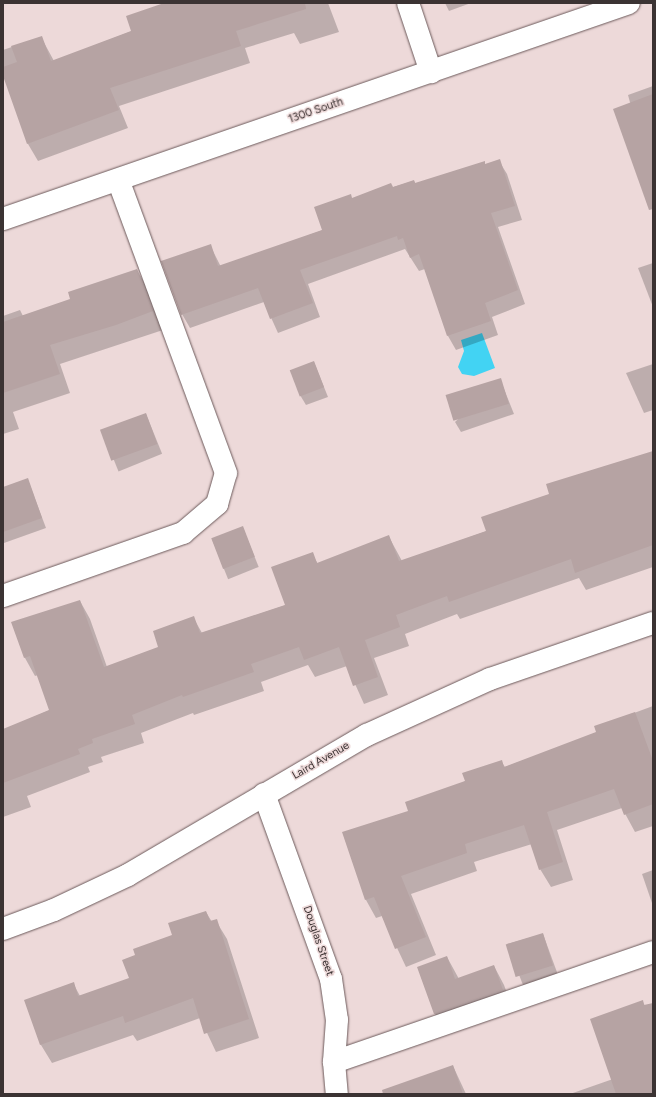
<!DOCTYPE html>
<style>
body{margin:0}
#map{position:relative;width:656px;height:1097px;overflow:hidden;background:#edd9d9;font-family:Figtree,sans-serif}
div>[style]{position:absolute}
[style*='--x']{left:calc(var(--x)*1px);top:calc(var(--y)*1px);width:calc(var(--w)*1px);rotate:calc(var(--a)*1deg)}
.water>*{inset:0;background:#42d3f3}
.shadow>*{inset:0;background:#0003;transform-origin:0 0}
.building>*{inset:0;background:#b6a3a3;transform-origin:0 0}
.roads{filter:drop-shadow(0 0 1px #6c5a5b) drop-shadow(0 0 1px #6c5a5b)}
.minor>*{height:22px;margin:-11px;padding:0 11px;transform-origin:11px;border-radius:11px;background:#fff}
span{translate:-50% -50%;white-space:nowrap;text-align:center;line-height:1.15;-webkit-text-stroke:3px #edd9d9;paint-order:stroke}
.street-label{font-size:11px;color:#3b3333}
.frame{position:absolute;inset:0;border:4px solid #3b3333;pointer-events:none}
</style>
<div id="map">
<div class="water">
<div style="clip-path:polygon(482px 333px,495px 368px,474px 376px,462px 374px,458px 367px,464px 351px,461px 340px)"></div>
</div>
<div class="shadow">
<div style="clip-path:polygon(167px 3px,328px 3px,339px 32px,300px 44px,294px 33px,245px 48px,250px 63px,119px 106px,128px 128px,38px 161px,28px 144px,3px 73px,3px 50px,41px 37px,54px 61px,132px 31px)"></div>
<div style="clip-path:polygon(445px 3px,471px 3px,449px 11px)"></div>
<div style="clip-path:polygon(653px 86px,653px 187px,628px 95px)"></div>
<div style="clip-path:polygon(499px 161px,507px 174px,522px 220px,498px 227px,525px 304px,492px 317px,498px 335px,456px 350px,448px 336px,425px 269px,419px 271px,405px 249px,308px 284px,320px 317px,278px 333px,264px 302px,190px 328px,182px 314px,210px 245px,221px 267px,323px 230px,352px 199px,414px 181px,416px 184px,484px 162px,485px 165px)"></div>
<div style="clip-path:polygon(653px 263px,653px 307px,638px 268px)"></div>
<div style="clip-path:polygon(137px 270px,148px 289px,163px 330px,60px 364px,70px 393px,13px 412px,19px 429px,3px 434px,3px 316px,20px 310px,23px 316px,72px 300px)"></div>
<div style="clip-path:polygon(314px 362px,328px 397px,306px 405px,300px 395px)"></div>
<div style="clip-path:polygon(653px 364px,653px 410px,644px 413px,626px 373px)"></div>
<div style="clip-path:polygon(500px 379px,514px 414px,461px 432px,455px 422px)"></div>
<div style="left:146px;top:414px;width:43px;height:47px;rotate:68deg"></div>
<div style="clip-path:polygon(653px 452px,653px 567px,586px 590px,579px 578px,460px 619px,457px 614px,405px 634px,409px 646px,374px 658px,388px 695px,364px 704px,347px 666px,315px 677px,308px 665px,261px 682px,264px 691px,194px 715px,193px 713px,141px 733px,144px 743px,101px 757px,103px 762px,88px 767px,90px 772px,27px 796px,31px 807px,3px 817px,3px 730px,50px 710px,38px 675px,35px 676px,25px 658px,13px 623px,80px 601px,90px 619px,107px 667px,160px 647px,193px 617px,202px 633px,286px 605px,312px 554px,318px 564px,389px 537px,402px 561px,487px 531px,550px 494px)"></div>
<div style="clip-path:polygon(28px 480px,46px 528px,4px 543px,3px 488px)"></div>
<div style="left:243px;top:528px;width:42px;height:33px;rotate:68deg"></div>
<div style="clip-path:polygon(653px 706px,653px 826px,635px 832px,622px 808px,557px 830px,573px 880px,551px 887px,540px 869px,532px 844px,474px 862px,477px 871px,411px 894px,436px 955px,406px 967px,382px 916px,376px 918px,366px 900px,343px 833px,410px 812px,501px 761px,505px 767px,598px 733px,596px 727px)"></div>
<div style="clip-path:polygon(653px 870px,653px 906px,642px 874px)"></div>
<div style="clip-path:polygon(206px 912px,212px 922px,216px 921px,227px 939px,259px 1038px,216px 1052px,200px 1018px,137px 1041px,133px 1035px,52px 1063px,41px 1045px,25px 1001px,73px 983px,80px 996px,130px 979px,137px 956px,173px 935px)"></div>
<div style="clip-path:polygon(543px 934px,558px 975px,523px 985px,507px 944px)"></div>
<div style="clip-path:polygon(447px 957px,459px 979px,494px 966px,504px 985px,513px 1009px,446px 1032px,435px 1014px,418px 968px)"></div>
<div style="clip-path:polygon(643px 1002px,645px 1006px,653px 1004px,653px 1094px,570px 1094px,613px 1079px)"></div>
<div style="clip-path:polygon(453px 1066px,466px 1094px,423px 1094px)"></div>
</div>
<div class="building">
<div style="clip-path:polygon(164px 3px,305px 3px,306px 9px,236px 31px,241px 46px,110px 88px,119px 110px,27px 144px,3px 76px,3px 67px,17px 62px,11px 46px,42px 36px,51px 61px,131px 31px,126px 16px)"></div>
<div style="clip-path:polygon(653px 94px,653px 209px,649px 210px,613px 109px)"></div>
<div style="clip-path:polygon(500px 159px,515px 206px,491px 213px,518px 290px,485px 303px,491px 321px,447px 336px,419px 254px,410px 258px,403px 238px,398px 240px,397px 236px,300px 270px,313px 303px,270px 319px,258px 288px,181px 315px,161px 261px,211px 244px,218px 266px,322px 230px,314px 207px,351px 194px,352px 198px,391px 183px,393px 187px,414px 180px,415px 183px,485px 161px,485px 164px)"></div>
<div style="clip-path:polygon(137px 269px,153px 311px,116px 325px,50px 345px,60px 374px,3px 393px,3px 322px,70px 299px,68px 292px)"></div>
<div style="left:314px;top:361px;width:28px;height:26px;rotate:69deg"></div>
<div style="left:501px;top:378px;width:27px;height:58px;rotate:73deg"></div>
<div style="left:146px;top:413px;width:33px;height:49px;rotate:70deg"></div>
<div style="clip-path:polygon(653px 451px,653px 545px,575px 573px,571px 559px,449px 602px,447px 596px,396px 615px,400px 627px,365px 640px,378px 677px,353px 686px,339px 647px,304px 660px,299px 647px,251px 664px,254px 672px,183px 697px,182px 695px,132px 715px,135px 724px,92px 739px,93px 743px,78px 749px,80px 754px,3px 783px,3px 729px,49px 710px,30px 656px,24px 658px,11px 622px,80px 600px,104px 667px,158px 647px,153px 631px,194px 616px,200px 633px,285px 605px,271px 567px,313px 552px,317px 563px,389px 535px,399px 561px,486px 531px,481px 517px,549px 494px,546px 484px)"></div>
<div style="clip-path:polygon(28px 478px,42px 518px,3px 532px,3px 487px)"></div>
<div style="left:243px;top:526px;width:33px;height:34px;rotate:69deg"></div>
<div style="clip-path:polygon(635px 712px,653px 761px,653px 804px,624px 815px,614px 789px,547px 812px,563px 862px,539px 870px,524px 825px,465px 844px,467px 853px,401px 876px,426px 937px,395px 949px,374px 897px,365px 900px,342px 832px,408px 811px,405px 802px,465px 781px,462px 773px,502px 760px,504px 767px,596px 732px,594px 726px)"></div>
<div style="clip-path:polygon(206px 911px,210px 921px,217px 919px,249px 1019px,204px 1034px,193px 998px,125px 1023px,123px 1016px,40px 1045px,24px 1000px,74px 982px,78px 996px,129px 978px,122px 960px,135px 955px,133px 949px,172px 935px,168px 923px)"></div>
<div style="left:543px;top:933px;width:34px;height:39px;rotate:73deg"></div>
<div style="clip-path:polygon(447px 956px,455px 979px,494px 965px,503px 990px,434px 1014px,417px 967px)"></div>
<div style="clip-path:polygon(643px 1000px,644px 1005px,653px 1003px,653px 1094px,616px 1094px,590px 1019px)"></div>
<div style="clip-path:polygon(453px 1065px,463px 1094px,383px 1094px,382px 1090px)"></div>
</div>
<div class="roads">
<div class="minor">
<div style="--x:408;--y:3;--w:73;--a:71.6"></div>
<div style="--x:3;--y:219;--w:662;--a:-19.04"></div>
<div style="--x:3;--y:596;--w:191;--a:-19.3"></div>
<div style="--x:183;--y:533;--w:45;--a:-40.5"></div>
<div style="--x:217;--y:504;--w:32;--a:-74"></div>
<div style="--x:226;--y:473;--w:312;--a:-110.2"></div>
<div style="--x:264;--y:794;--w:197;--a:70.1"></div>
<div style="--x:331;--y:979;--w:41;--a:81.7"></div>
<div style="--x:337;--y:1020;--w:42;--a:94.1"></div>
<div style="--x:334;--y:1062;--w:32;--a:85"></div>
<div style="--x:3;--y:929;--w:54;--a:-20.4"></div>
<div style="--x:54;--y:910;--w:82;--a:-25.3"></div>
<div style="--x:128;--y:875;--w:277;--a:-30.4"></div>
<div style="--x:367;--y:735;--w:135;--a:-24.5"></div>
<div style="--x:490;--y:679;--w:172;--a:-19"></div>
<div style="--x:334;--y:1062;--w:337;--a:-19"></div>
</div>
</div>
<div class="street-label">
<span style="left:316px;top:111px;rotate:-19deg">1300 South</span>
<span style="left:321px;top:761px;rotate:-30deg">Laird Avenue</span>
<span style="left:318px;top:941px;rotate:71deg">Douglas Street</span>
</div>
<div class="frame"></div>
</div>
